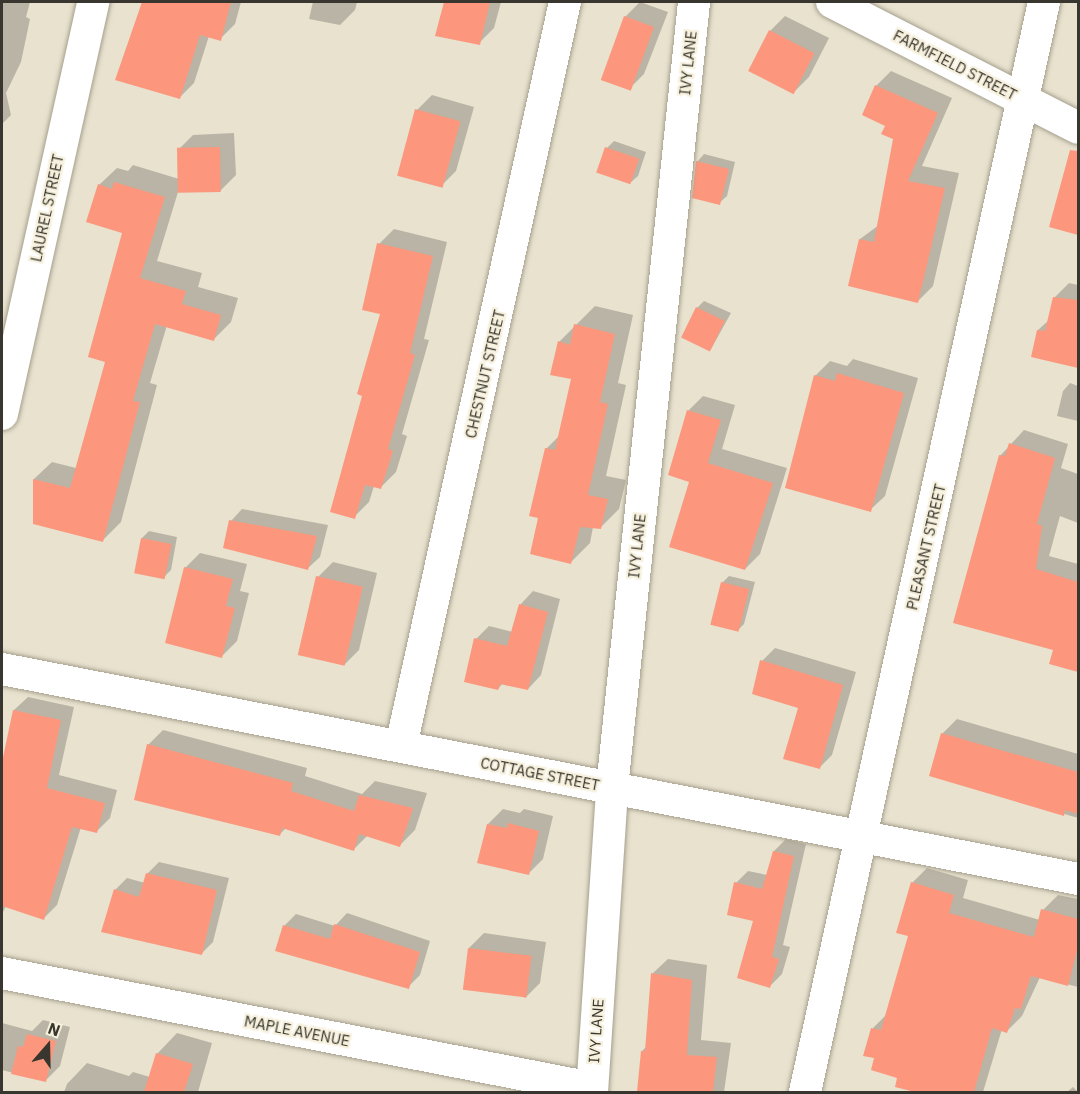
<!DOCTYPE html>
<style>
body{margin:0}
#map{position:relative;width:1080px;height:1094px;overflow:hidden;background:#e8e2cf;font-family:"IBM Plex Sans",sans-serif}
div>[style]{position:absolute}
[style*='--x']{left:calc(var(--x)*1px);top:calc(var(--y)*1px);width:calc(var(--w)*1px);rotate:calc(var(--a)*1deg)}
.shadow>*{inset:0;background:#0003}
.building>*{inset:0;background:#fc977d;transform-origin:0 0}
.roads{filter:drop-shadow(0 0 2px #a59f8d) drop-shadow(0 0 2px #a59f8d)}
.street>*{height:32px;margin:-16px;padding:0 16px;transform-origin:16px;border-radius:16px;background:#fff}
span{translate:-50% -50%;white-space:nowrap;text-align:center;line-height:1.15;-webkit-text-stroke:4.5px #f6f0dd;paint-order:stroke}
.street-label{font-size:15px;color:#38362e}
.frame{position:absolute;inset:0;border:3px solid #38362e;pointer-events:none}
.north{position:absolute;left:18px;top:1016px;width:60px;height:60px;-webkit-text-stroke:4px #f6f0dd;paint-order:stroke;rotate:20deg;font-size:16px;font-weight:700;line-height:24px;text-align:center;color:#38362e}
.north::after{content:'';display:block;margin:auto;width:21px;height:27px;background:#38362e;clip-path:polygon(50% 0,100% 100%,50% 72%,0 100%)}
</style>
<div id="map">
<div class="shadow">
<div style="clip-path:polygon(2px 2px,30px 2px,26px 17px,30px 19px,21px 62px,6px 93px,11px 115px,2px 124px)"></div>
<div style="clip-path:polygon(143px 2px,241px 2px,235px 24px,220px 39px,209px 36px,194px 83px,179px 98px,117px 79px)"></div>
<div style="clip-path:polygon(313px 2px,357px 2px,355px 10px,340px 25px,309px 19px)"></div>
<div style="clip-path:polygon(446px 2px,501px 2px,494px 28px,479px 43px,437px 35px)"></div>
<div style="clip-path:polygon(640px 2px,668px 12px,644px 74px,629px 89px,625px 17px)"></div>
<div style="clip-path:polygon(785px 16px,829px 38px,809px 77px,794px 92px,770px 31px)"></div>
<div style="clip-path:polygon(891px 71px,952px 98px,922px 166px,959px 173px,933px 286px,918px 301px,860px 239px,879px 225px,895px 138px,876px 86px)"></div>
<div style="clip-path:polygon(432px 95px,474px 107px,456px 171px,441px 186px,417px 110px)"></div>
<div style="clip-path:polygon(234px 133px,236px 175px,221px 190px,178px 192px,157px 261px,202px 273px,198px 287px,238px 298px,231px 322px,214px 339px,167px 325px,150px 383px,157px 385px,121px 522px,103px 540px,35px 523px,34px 479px,52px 462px,76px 468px,107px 361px,124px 232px,99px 185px,117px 168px,128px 171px,133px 165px,179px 179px,178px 150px,193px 135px)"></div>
<div style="clip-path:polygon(614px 141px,646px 152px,638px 176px,630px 183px,607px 148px)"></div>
<div style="clip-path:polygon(704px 154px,735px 162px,727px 196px,719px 203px,697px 162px)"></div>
<div style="clip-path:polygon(1078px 161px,1078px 233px,1051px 226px,1065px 175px)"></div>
<div style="clip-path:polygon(394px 229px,447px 242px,424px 339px,429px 340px,402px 434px,407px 436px,396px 472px,381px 487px,374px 486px,369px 502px,354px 517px,364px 395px,382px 313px,379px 244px)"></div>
<div style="clip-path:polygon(1069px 283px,1078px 285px,1078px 366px,1033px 356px,1038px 330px,1049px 320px,1054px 298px)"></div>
<div style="clip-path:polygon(704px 301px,731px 313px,711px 349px,697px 308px)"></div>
<div style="clip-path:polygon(595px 306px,633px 315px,618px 383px,626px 385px,606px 476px,626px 480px,619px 509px,600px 528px,593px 527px,590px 543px,571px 562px,540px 517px,546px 449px,560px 435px,573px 378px,559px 342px)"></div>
<div style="clip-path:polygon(853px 359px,918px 378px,885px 496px,870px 510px,815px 376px,830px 361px,847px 366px)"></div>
<div style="clip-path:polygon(1070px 383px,1078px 386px,1078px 421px,1057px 416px,1063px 391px)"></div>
<div style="clip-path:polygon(703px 396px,735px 405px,722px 449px,787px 468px,760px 554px,745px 569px,691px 481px,688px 411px)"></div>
<div style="clip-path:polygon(1024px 430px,1068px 444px,1061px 468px,1078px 474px,1078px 523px,1060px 516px,1049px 556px,1078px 564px,1078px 647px,1072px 654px,955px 622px,1000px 456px)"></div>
<div style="clip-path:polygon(242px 509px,328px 525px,320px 557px,308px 568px,231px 521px)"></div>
<div style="clip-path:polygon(149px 531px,177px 537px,171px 570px,164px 577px,142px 538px)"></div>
<div style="clip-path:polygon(200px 553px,247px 564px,240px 591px,249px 593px,237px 641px,222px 656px,185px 568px)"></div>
<div style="clip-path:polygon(333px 562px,377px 573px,359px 650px,344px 665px,318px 577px)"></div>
<div style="clip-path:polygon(729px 576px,755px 582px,744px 624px,737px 631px,722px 583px)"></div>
<div style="clip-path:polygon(533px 591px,560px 599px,541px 675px,528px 689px,503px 683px,498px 689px,476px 639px,489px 626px,513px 632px,520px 605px)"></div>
<div style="clip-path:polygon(775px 648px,856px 672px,832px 755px,819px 768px,799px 707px,762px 661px)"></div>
<div style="clip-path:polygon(28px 697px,74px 707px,59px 775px,117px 790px,110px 818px,97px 831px,81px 827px,57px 905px,44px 918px,6px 906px,2px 914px,2px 769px,14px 710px)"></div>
<div style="clip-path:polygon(957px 719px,1078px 754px,1078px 818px,931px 775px,942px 734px)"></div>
<div style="clip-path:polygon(163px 730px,307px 768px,305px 776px,362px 794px,375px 781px,427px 793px,415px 830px,400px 845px,368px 835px,354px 849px,286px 828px,280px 834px,148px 745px)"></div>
<div style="clip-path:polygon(503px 809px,520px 813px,524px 809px,553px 816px,543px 859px,528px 874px,488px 824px)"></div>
<div style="clip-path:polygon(786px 839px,806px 844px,783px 945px,790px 947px,782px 974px,770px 986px,754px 920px,736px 883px,748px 871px,767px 875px,774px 851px)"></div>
<div style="clip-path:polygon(159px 862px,229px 878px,213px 942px,201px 954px,115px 890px,127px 878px,145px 883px,147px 874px)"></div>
<div style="clip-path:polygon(927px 868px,968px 880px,963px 898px,1040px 920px,1043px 910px,1058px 895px,1078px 899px,1078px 987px,1040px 977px,1022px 1016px,1007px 1031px,1002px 1029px,983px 1092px,920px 1092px,897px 1086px,899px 1077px,876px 1057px,873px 1028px,888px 1013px,910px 935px,912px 883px)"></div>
<div style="clip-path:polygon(347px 913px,430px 941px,420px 975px,408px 987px,277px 950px,285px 925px,296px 914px,335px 926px)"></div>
<div style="clip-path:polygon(484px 933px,546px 942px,540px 983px,525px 998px,469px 948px)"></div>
<div style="clip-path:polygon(668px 959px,707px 965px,701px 1040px,731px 1043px,724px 1092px,639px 1092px,642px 1051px,647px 1046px,653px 973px)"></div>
<div style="clip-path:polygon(43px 1020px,70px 1027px,60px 1066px,45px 1081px,2px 1070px,2px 1023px,32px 1031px)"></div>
<div style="clip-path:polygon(177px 1033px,212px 1043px,198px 1092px,64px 1092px,67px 1084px,87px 1063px,129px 1076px,133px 1072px,150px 1077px,157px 1054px)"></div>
<div style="clip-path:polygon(1073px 1087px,1078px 1092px,1067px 1092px)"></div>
</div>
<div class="building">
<div style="clip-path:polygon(142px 2px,231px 2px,221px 41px,200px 35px,180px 99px,115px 80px)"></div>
<div style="clip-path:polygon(444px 2px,490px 2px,480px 45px,435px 36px)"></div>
<div style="left:624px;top:16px;width:32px;height:68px;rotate:20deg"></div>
<div style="left:769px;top:30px;width:51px;height:46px;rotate:27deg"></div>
<div style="clip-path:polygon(875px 85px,938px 113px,908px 181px,945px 188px,918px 303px,848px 286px,859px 239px,874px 242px,893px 139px,881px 134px,885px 126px,862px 115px)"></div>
<div style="left:415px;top:109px;width:47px;height:69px;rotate:15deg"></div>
<div style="left:220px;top:147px;width:45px;height:43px;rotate:89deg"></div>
<div style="left:605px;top:147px;width:36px;height:27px;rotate:19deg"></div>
<div style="clip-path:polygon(1070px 150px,1078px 151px,1078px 235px,1049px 227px)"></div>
<div style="clip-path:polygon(696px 161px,729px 169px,720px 205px,692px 198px)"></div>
<div style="clip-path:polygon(114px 182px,165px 197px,140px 278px,186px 291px,182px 304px,221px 315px,214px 341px,155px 324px,133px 401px,140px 402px,103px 542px,33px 524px,33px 479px,70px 488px,105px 362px,88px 357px,122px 233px,86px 222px,98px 184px,112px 189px)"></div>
<div style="clip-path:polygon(377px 243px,433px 256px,410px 353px,415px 355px,388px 449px,393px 451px,381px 489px,365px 485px,355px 519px,330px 512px,362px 396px,357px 394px,380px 314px,362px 310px)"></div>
<div style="clip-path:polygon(1053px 297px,1078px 300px,1078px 368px,1031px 357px,1037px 330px,1045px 331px)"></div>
<div style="left:696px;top:307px;width:32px;height:34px;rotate:26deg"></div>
<div style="clip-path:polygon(574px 324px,615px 334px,600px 402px,608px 404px,588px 495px,608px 499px,601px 529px,580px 527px,571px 564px,530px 554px,538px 518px,529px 516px,545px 448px,555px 450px,571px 379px,550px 375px,558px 341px,570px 345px)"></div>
<div style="clip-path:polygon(837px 373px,904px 393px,871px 512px,785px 488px,814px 375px,835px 381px)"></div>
<div style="clip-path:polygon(687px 410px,721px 420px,708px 463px,773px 483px,745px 570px,669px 547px,689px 482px,668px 475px)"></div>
<div style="clip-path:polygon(1009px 443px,1055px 458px,1037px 524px,1042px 526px,1036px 569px,1078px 582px,1078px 672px,1049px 664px,1053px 650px,953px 623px,999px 455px,1005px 456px)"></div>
<div style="clip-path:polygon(229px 520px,317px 536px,308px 570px,223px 548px)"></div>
<div style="left:141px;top:538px;width:31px;height:36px;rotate:11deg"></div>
<div style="clip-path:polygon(184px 567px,233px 579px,226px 606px,235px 608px,222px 658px,165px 643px)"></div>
<div style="left:316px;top:576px;width:48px;height:81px;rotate:13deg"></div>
<div style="left:721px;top:582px;width:29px;height:44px;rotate:14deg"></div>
<div style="clip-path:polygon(519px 604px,548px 612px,528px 690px,500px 684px,498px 690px,464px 682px,474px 638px,507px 646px)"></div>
<div style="clip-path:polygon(760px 660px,843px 685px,820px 769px,783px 759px,798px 708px,752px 694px)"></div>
<div style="clip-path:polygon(13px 710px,61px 720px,47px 788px,105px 803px,97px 833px,72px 827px,44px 920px,2px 906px,2px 762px)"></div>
<div style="clip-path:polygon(941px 733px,1078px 772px,1078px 814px,1065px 810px,1064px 816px,929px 776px)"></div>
<div style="clip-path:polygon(147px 744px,293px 783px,291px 791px,354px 811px,359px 795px,413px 808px,400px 847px,359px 834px,354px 851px,282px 828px,280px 836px,134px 800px)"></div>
<div style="clip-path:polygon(508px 823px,539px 831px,529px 875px,477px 863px,487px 824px,507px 828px)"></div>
<div style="clip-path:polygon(773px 851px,794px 856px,772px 957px,779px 959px,770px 988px,737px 978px,753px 921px,727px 915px,734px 882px,762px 889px)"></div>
<div style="clip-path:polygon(146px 873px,217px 890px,202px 955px,101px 932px,114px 889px,139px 897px)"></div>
<div style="clip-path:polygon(911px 882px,954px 895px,949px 913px,1034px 937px,1041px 909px,1078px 919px,1078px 946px,1068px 986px,1031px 976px,1021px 1009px,1015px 1008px,1007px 1033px,992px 1028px,974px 1092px,915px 1092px,895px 1087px,897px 1078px,871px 1070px,874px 1058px,863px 1056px,871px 1028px,881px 1030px,908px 936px,896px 933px)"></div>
<div style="clip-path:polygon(334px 924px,420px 952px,409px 989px,275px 951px,283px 925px,330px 939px)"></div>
<div style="left:468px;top:948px;width:64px;height:42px;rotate:7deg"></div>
<div style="clip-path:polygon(651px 973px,692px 980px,687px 1055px,717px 1057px,713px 1092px,637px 1092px,641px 1051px,645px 1051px)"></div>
<div style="clip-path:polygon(27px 1034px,56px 1041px,46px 1082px,11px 1074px,18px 1046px,23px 1047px)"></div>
<div style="clip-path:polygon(156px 1053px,193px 1064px,184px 1092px,144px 1092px)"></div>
</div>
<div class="roads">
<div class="street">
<div style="--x:832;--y:2;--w:276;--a:27.1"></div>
<div style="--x:2;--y:414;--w:422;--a:-77.5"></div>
<div style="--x:2;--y:669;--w:1096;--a:11.04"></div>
<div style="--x:401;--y:746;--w:762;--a:-77.57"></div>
<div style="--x:2;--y:973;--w:601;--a:11.03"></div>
<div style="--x:592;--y:1092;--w:305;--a:-86.2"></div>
<div style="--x:612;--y:788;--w:790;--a:-84.04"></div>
<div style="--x:805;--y:1092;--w:1116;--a:-77.63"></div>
</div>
</div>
<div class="street-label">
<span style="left:688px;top:63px;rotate:-84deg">IVY LANE</span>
<span style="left:955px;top:65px;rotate:27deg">FARMFIELD STREET</span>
<span style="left:47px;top:208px;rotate:-78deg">LAUREL STREET</span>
<span style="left:485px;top:374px;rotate:-77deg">CHESTNUT STREET</span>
<span style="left:637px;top:546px;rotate:-84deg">IVY LANE</span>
<span style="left:926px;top:547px;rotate:-77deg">PLEASANT STREET</span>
<span style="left:540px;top:774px;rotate:11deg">COTTAGE STREET</span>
<span style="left:297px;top:1031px;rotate:11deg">MAPLE AVENUE</span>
<span style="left:596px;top:1031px;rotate:-86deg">IVY LANE</span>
</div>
<div class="frame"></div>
<div class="north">N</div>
</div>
